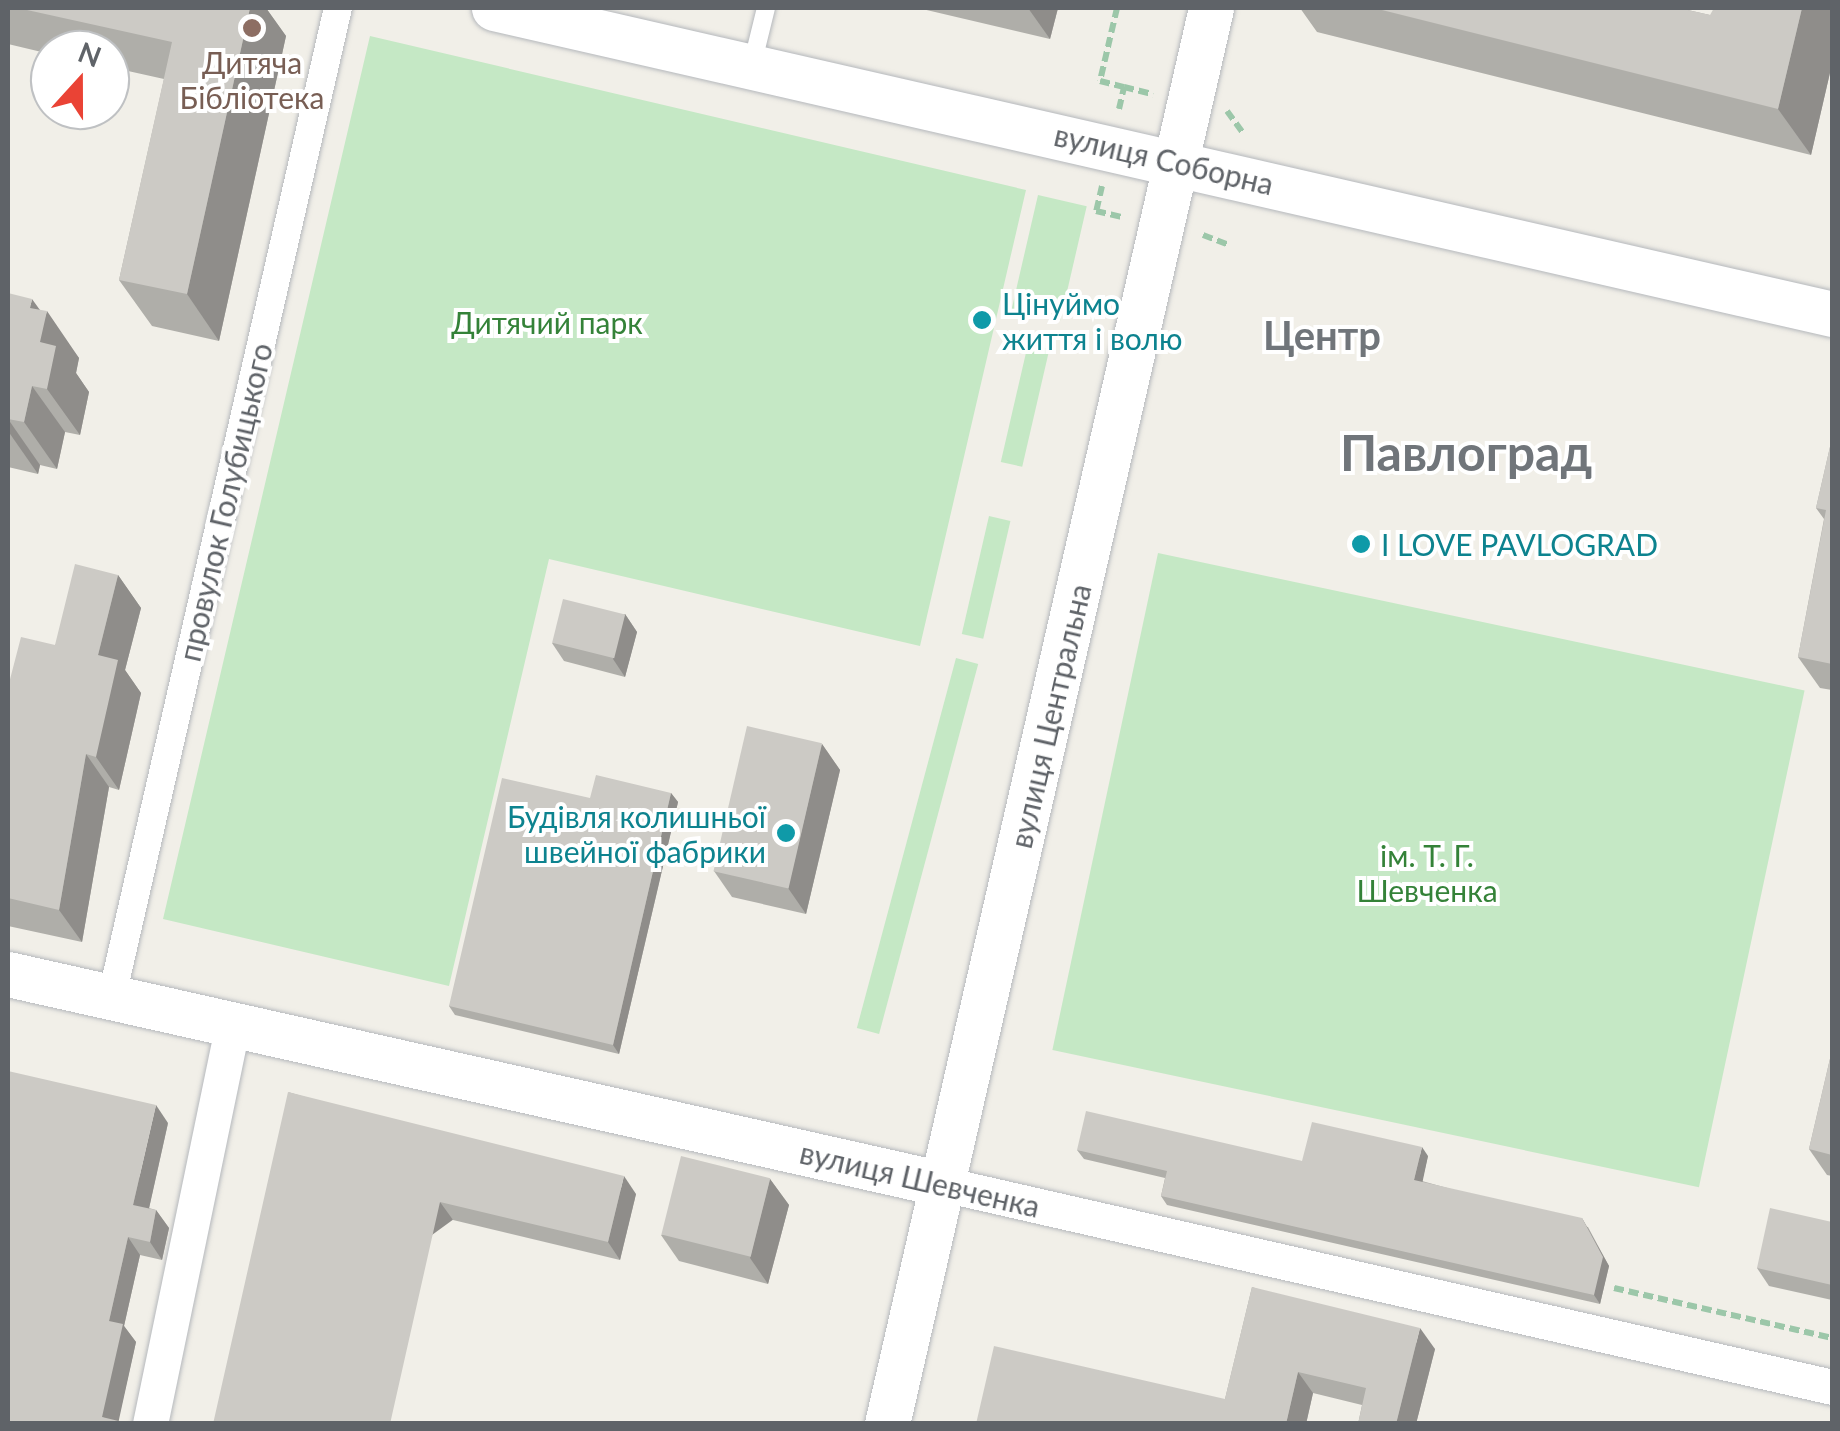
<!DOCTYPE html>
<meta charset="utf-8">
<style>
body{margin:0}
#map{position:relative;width:1840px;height:1431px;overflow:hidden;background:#f1efe8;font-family:Lato,sans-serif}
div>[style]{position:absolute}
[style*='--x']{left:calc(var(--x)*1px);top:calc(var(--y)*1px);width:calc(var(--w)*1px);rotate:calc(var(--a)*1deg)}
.green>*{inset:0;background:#c5e8c5;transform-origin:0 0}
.path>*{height:6px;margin-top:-3px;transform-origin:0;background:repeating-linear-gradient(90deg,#9cc7a9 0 10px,transparent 0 15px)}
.roads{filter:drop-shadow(0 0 2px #b5b8bc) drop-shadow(0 0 2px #b5b8bc)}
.service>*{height:18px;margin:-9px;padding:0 9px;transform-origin:9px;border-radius:9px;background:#fff}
.pedestrian>*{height:28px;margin:-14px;padding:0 14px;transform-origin:14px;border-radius:14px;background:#fff}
.minor>*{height:35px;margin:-17.5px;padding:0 17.5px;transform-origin:17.5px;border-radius:17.5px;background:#fff}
.tertiary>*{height:45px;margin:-22.5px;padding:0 22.5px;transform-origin:22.5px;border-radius:22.5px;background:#fff}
.wall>*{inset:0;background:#afaea9}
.shaded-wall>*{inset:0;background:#8f8d8a;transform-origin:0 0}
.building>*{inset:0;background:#cccac5;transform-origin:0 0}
.dots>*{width:28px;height:28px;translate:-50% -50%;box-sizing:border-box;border:5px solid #fff;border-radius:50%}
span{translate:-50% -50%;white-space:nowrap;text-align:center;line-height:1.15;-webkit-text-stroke:8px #fff;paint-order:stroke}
.education-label{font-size:30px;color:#785e54}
.street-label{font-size:30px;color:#5f6368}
.culture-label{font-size:30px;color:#0d838f}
.left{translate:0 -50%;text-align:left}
.right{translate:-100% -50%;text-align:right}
.park-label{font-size:30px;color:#348238}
.district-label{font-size:40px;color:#70757a;font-weight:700}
.town-label{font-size:50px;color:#70757a;font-weight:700}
.frame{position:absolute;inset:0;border:10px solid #5f6368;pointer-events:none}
.north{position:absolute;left:30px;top:30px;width:100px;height:100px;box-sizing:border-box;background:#fff;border:2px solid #bfc1c3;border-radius:50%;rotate:21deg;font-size:28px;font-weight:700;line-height:40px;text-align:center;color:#5f6368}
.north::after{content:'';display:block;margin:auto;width:35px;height:45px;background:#ea4335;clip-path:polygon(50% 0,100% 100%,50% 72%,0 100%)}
</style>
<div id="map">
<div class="green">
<div style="clip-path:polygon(370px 36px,1026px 190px,920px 646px,549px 559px,449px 986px,163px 919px)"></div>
<div style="left:1038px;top:195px;width:50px;height:117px;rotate:13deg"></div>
<div style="left:1028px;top:344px;width:22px;height:121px;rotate:13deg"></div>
<div style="left:989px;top:516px;width:22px;height:121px;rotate:13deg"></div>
<div style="left:1158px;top:553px;width:661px;height:508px;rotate:12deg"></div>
<div style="left:956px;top:658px;width:23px;height:383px;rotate:15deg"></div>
</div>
<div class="path">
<div style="--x:1117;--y:8;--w:75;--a:103.1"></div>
<div style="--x:1100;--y:81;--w:25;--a:14"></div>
<div style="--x:1119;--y:109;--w:23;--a:-77"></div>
<div style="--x:1124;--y:87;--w:30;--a:14"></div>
<div style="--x:1227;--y:111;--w:27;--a:54"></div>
<div style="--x:1102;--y:186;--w:26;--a:103"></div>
<div style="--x:1096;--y:211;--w:27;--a:13"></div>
<div style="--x:1203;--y:235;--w:28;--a:21"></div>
<div style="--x:1614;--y:1288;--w:224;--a:12.9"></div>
</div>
<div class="roads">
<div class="service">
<div style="--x:752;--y:65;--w:59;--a:-76.2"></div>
</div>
<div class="pedestrian">
<div style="--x:112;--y:996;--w:1014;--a:-77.12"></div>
</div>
<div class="minor">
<div style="--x:943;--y:1184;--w:912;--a:12.86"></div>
<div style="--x:150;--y:1424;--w:409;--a:-78.3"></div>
</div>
<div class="tertiary">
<div style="--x:494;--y:8;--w:1373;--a:12.88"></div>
<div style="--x:8;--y:974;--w:958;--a:12.66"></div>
<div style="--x:887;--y:1424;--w:1453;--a:-77.11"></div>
</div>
</div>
<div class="wall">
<div style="clip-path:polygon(8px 8px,266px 8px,286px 36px,219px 341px,152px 326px,119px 280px,164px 79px,110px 67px,110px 50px,50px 50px,50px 54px,8px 44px)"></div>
<div style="clip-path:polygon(918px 8px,1058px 8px,1050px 39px)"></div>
<div style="clip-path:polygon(1300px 8px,1679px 8px,1710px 15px,1832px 8px,1832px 64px,1811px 155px,1317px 32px)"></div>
<div style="clip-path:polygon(8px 293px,40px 310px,79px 358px,76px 373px,89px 392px,80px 435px,65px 432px,57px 469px,40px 465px,38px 474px,8px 467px)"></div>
<div style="clip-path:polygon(1832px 438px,1832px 690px,1820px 688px,1798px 657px,1824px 519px,1816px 508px)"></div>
<div style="clip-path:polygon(118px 575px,141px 608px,125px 670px,141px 693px,119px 790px,109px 787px,82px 942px,8px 926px,8px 687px,55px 645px)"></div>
<div style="clip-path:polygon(625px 614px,637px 632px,625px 677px,564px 661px,552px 643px)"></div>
<div style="clip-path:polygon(822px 744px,840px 770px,806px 914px,732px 897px,714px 871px)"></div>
<div style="clip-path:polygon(671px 793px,678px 802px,619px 1054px,455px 1015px,449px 1006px,590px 798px)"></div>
<div style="clip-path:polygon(1832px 1050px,1832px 1176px,1827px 1175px,1809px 1149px)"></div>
<div style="clip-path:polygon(288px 1092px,636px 1194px,620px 1260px,453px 1220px)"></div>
<div style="clip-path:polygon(168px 1123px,149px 1208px,156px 1210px,169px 1228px,162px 1260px,140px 1255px,124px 1326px,136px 1342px,118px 1421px,8px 1424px)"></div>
<div style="clip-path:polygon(1077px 1150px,1302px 1161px,1428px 1156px,1422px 1181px,1588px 1227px,1609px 1266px,1600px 1304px,1167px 1205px,1161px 1196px,1165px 1178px,1084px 1159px)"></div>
<div style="clip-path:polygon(770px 1179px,789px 1205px,768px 1284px,679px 1261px,661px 1235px)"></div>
<div style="clip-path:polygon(1832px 1222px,1832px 1300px,1769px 1286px,1757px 1268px)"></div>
<div style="clip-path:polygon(1252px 1287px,1435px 1349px,1416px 1424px,1358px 1424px,1362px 1405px,1313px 1393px,1306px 1424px,976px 1424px,1225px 1399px)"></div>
</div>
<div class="shaded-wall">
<div style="clip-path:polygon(250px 8px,266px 8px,286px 36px,219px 341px,187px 294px)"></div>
<div style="clip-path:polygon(1028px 8px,1058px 8px,1050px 39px)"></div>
<div style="clip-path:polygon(1802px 8px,1832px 8px,1832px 64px,1811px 155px,1778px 109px)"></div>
<div style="clip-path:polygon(32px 299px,45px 317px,47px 311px,79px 358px,76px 373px,89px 392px,80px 435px,47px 389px,40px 342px,30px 308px)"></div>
<div style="clip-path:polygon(32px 386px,65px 432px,57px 469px,24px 422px)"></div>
<div style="clip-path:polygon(8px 419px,40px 465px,38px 474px,8px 431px)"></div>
<div style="clip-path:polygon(118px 575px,141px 608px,125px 670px,141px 693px,119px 790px,96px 757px,98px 655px)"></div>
<div style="clip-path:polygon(625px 614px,637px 632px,625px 677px,613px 659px)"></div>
<div style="clip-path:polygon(822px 744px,840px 770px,806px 914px,788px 888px)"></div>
<div style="clip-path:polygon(86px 754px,109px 787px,82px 942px,59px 910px)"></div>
<div style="clip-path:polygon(671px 793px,678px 802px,619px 1054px,613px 1045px)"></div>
<div style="clip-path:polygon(156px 1105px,168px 1123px,146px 1222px,133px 1205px)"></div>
<div style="clip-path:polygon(1422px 1147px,1428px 1156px,1421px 1189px,1414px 1180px)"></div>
<div style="clip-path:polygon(624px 1176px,636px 1194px,620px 1260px,608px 1242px)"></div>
<div style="clip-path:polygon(770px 1179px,789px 1205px,768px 1284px,750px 1258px)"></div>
<div style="left:440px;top:1202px;width:22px;height:228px;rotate:54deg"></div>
<div style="clip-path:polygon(156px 1210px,169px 1228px,162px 1260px,150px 1242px)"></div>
<div style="clip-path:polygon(1582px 1218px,1609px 1266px,1600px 1304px,1594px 1295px)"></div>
<div style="clip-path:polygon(128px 1237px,140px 1255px,124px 1326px,136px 1342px,118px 1424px,102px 1417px,109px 1321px)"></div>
<div style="clip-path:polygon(1420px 1328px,1435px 1349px,1416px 1424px,1396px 1424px)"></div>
<div style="clip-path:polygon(1298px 1372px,1313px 1393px,1306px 1424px,1286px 1424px)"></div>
</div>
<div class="building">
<div style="clip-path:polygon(18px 8px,250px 8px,187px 294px,119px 280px,172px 42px)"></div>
<div style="clip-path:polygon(1374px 8px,1679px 8px,1710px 15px,1714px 8px,1802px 8px,1778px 109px)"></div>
<div style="clip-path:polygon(8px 293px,32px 299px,30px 308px,47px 311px,40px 342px,56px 346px,47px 389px,32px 386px,24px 422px,8px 419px)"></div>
<div style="clip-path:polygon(1832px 438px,1832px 664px,1798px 657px,1826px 510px,1816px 508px)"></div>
<div style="clip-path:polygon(75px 564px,118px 575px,98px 655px,118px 660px,96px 757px,86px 754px,59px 910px,8px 898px,8px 687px,21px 637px,55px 645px)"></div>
<div style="left:563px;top:599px;width:64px;height:45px;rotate:14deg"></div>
<div style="left:747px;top:726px;width:77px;height:149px;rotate:13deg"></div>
<div style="clip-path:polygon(596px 775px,671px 793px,613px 1045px,449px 1006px,502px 778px,590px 798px)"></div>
<div style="clip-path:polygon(1832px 1050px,1832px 1155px,1809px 1149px)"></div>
<div style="clip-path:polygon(8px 1071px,156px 1105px,133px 1205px,156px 1210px,150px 1242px,128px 1237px,109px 1321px,123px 1324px,102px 1417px,131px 1424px,8px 1424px)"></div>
<div style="clip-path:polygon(288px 1092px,624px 1176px,608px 1242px,440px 1202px,390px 1424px,213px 1424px)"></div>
<div style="clip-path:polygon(1086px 1111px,1302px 1161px,1312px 1122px,1422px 1147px,1414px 1180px,1582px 1218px,1603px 1257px,1594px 1295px,1161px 1196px,1167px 1171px,1077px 1150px)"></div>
<div style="left:681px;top:1156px;width:92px;height:81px;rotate:14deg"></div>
<div style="clip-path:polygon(1770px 1208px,1832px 1222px,1832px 1285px,1757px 1268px)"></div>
<div style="clip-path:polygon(1252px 1287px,1420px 1328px,1396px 1424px,1358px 1424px,1366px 1388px,1298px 1372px,1286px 1424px,976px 1424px,994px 1346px,1225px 1399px)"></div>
</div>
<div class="dots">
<div style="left:252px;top:28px;background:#8d6e63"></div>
<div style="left:982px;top:320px;background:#0f9aa8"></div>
<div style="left:1361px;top:544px;background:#0f9aa8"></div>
<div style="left:786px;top:833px;background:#0f9aa8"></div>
</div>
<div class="education-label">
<span style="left:252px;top:79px">Дитяча<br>Бiблiотека</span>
</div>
<div class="street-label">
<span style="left:1164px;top:159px;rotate:13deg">вулиця Соборна</span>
<span style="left:225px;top:502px;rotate:-77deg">провулок Голубицького</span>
<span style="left:1050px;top:716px;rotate:-77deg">вулиця Центральна</span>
<span style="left:920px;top:1179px;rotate:13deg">вулиця Шевченка</span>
</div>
<div class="culture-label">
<span class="left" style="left:1002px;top:320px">Цінуймо<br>життя і волю</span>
<span class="left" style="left:1381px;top:544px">I LOVE PAVLOGRAD</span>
<span class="right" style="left:766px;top:833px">Будівля колишньої<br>швейної фабрики</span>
</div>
<div class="park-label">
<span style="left:547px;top:322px">Дитячий парк</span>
<span style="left:1427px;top:872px">ім. Т. Г.<br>Шевченка</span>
</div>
<div class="district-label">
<span style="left:1322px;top:335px">Центр</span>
</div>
<div class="town-label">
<span style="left:1466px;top:453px">Павлоград</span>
</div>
<div class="frame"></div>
<div class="north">N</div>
</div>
